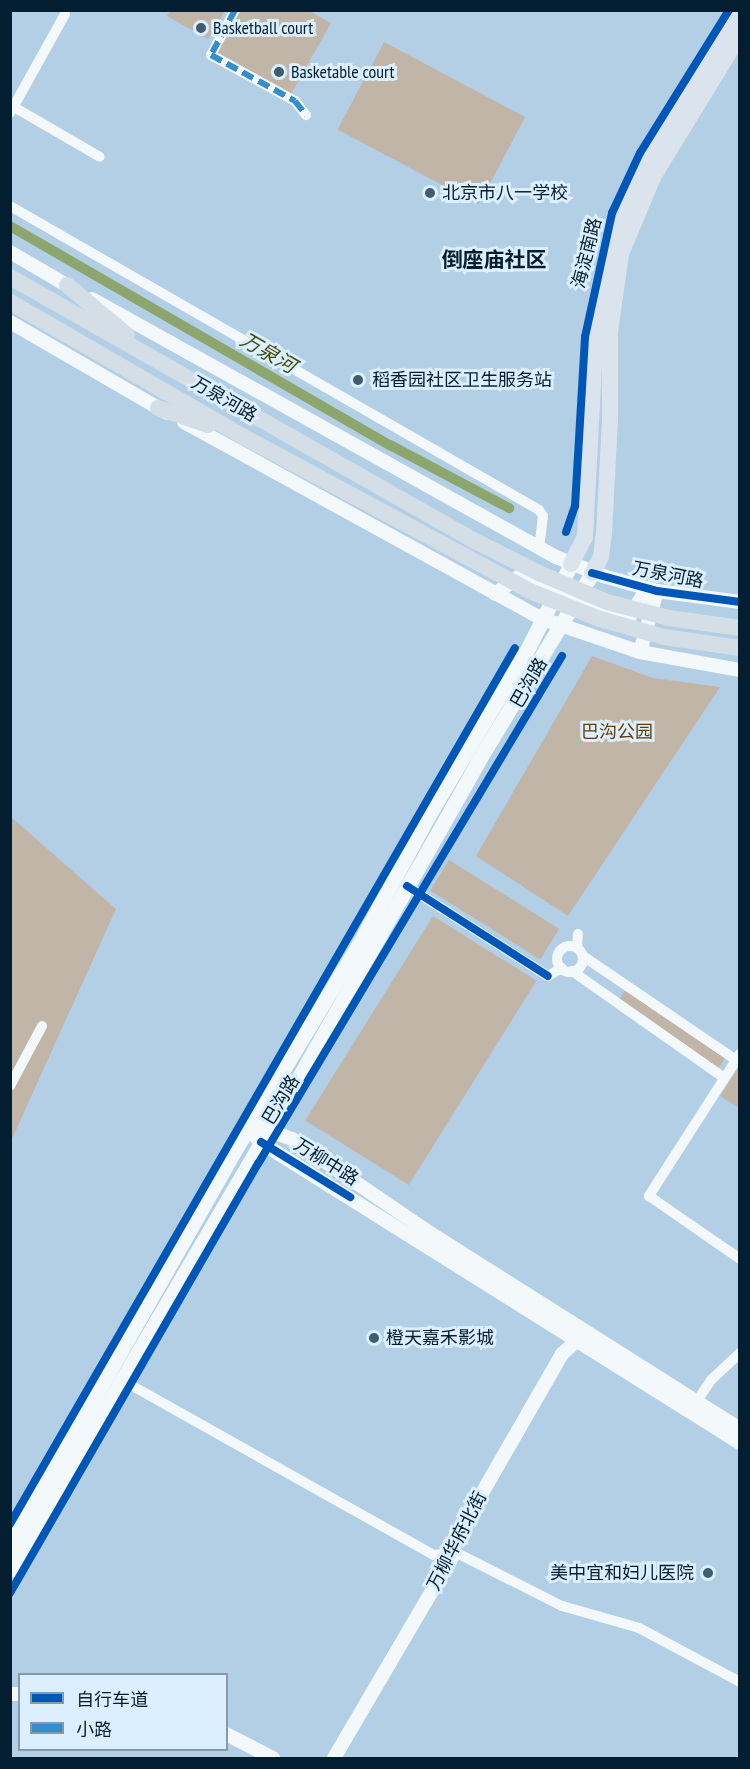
<!DOCTYPE html>
<meta charset="utf-8">
<style>
body{margin:0}
#map{position:relative;width:750px;height:1769px;overflow:hidden;background:#b2cfe5;font-family:"PT Sans Narrow","Noto Sans SC",sans-serif}
div>[style]{position:absolute}
[style*='--x']{left:calc(var(--x)*1px);top:calc(var(--y)*1px);width:calc(var(--w)*1px);rotate:calc(var(--a)*1deg)}
.green>*{inset:0;background:#c1b5a8;transform-origin:0 0}
.canal>*{height:10px;margin:-5px;padding:0 5px;transform-origin:5px;border-radius:5px;background:#8da66e}
.minor>*{height:10px;margin:-5px;padding:0 5px;transform-origin:5px;border-radius:5px;background:#f3f8fb}
.minor>.ring{margin:-5px;padding:0;box-sizing:content-box;background:none;border:10px solid #f3f8fb;border-radius:50%}
.tertiary>*{height:14px;margin:-7px;padding:0 7px;transform-origin:7px;border-radius:7px;background:#f3f8fb}
.secondary>*{height:15px;margin:-7.5px;padding:0 7.5px;transform-origin:7.5px;border-radius:7.5px;background:#f3f8fb}
.primary>*{height:16px;margin:-8px;padding:0 8px;transform-origin:8px;border-radius:8px;background:#dbe4ec}
.trunk>*{height:16px;margin:-8px;padding:0 8px;transform-origin:8px;border-radius:8px;background:#d3dee7}
.quiet>*{height:6px;margin-top:-3px;transform-origin:0;background:repeating-linear-gradient(90deg,#338dce 0 12px,transparent 0 18px)}
.cycleway>*{height:8px;margin:-4px;padding:0 4px;transform-origin:4px;border-radius:4px;background:#0057b8}
.dots>*{width:16px;height:16px;translate:-50% -50%;box-sizing:border-box;border:3px solid #dbeffe;border-radius:50%}
span{translate:-50% -50%;white-space:nowrap;text-align:center;line-height:1.15;-webkit-text-stroke:6px #dbeffe;paint-order:stroke}
.poi-label{font-size:18px;color:#031e31}
.left{translate:0 -50%;text-align:left}
.right{translate:-100% -50%;text-align:right}
.street-label{font-size:18px;color:#031e31}
.park-label{font-size:18px;color:#693b04}
.water-label{font-size:20px;color:#3f4d0a;font-style:italic}
.quarter-label{font-size:21px;color:#031e31;font-weight:700}
.frame{position:absolute;inset:0;border:12px solid #031e31;pointer-events:none}
.legend{position:absolute;left:18px;top:1673px;width:210px;height:78px;box-sizing:border-box;background:#dbeffe;border:2px solid #859bac;margin:0;padding:8px 10px;list-style:none;font-size:18px;color:#031e31}
.legend li{display:flex;align-items:center;gap:12px;height:30px}
.legend b{width:30px;border:2px solid #859bac}
</style>
<div id="map">
<div class="green">
<div style="clip-path:polygon(170px 11px,170px 10px,225px 11px,208px 39px,167px 16px)"></div>
<div style="clip-path:polygon(240px 11px,309px 11px,331px 23px,291px 94px,216px 51px)"></div>
<div style="left:384px;top:42px;width:160px;height:99px;rotate:28deg"></div>
<div style="clip-path:polygon(592px 656px,653px 678px,720px 687px,568px 916px,476px 856px)"></div>
<div style="clip-path:polygon(11px 817px,116px 909px,11px 1141px)"></div>
<div style="left:449px;top:860px;width:130px;height:36px;rotate:32deg"></div>
<div style="left:433px;top:916px;width:122px;height:241px;rotate:32deg"></div>
<div style="left:626px;top:989px;width:121px;height:12px;rotate:35deg"></div>
<div style="clip-path:polygon(739px 1067px,739px 1108px,720px 1096px)"></div>
</div>
<div class="canal">
<div style="--x:10;--y:226;--w:439;--a:30"></div>
<div style="--x:390;--y:445;--w:135;--a:27.9"></div>
</div>
<div class="minor">
<div style="--x:235;--y:10;--w:51;--a:118.1"></div>
<div style="--x:211;--y:55;--w:96;--a:28.7"></div>
<div style="--x:295;--y:101;--w:18;--a:52"></div>
<div style="--x:14;--y:107;--w:99;--a:30.2"></div>
<div style="--x:10;--y:113;--w:113;--a:-60.9"></div>
<div style="--x:10;--y:206;--w:610;--a:29.88"></div>
<div style="--x:539;--y:510;--w:7;--a:56"></div>
<div style="--x:543;--y:516;--w:32;--a:97"></div>
<div style="--x:407;--y:886;--w:167;--a:32.6"></div>
<div style="--x:548;--y:976;--w:16;--a:-30"></div>
<div class="ring" style="left:557px;top:946px;width:16px;height:16px"></div>
<div style="--x:577;--y:947;--w:13;--a:-86"></div>
<div style="--x:583;--y:956;--w:185;--a:34.2"></div>
<div style="--x:572;--y:971;--w:186;--a:35.1"></div>
<div style="--x:740;--y:1054;--w:169;--a:122.7"></div>
<div style="--x:649;--y:1196;--w:111;--a:34.7"></div>
<div style="--x:10;--y:1086;--w:68;--a:-61.9"></div>
<div style="--x:120;--y:1379;--w:360;--a:29.3"></div>
<div style="--x:434;--y:1555;--w:21;--a:-8"></div>
<div style="--x:455;--y:1552;--w:120;--a:26.8"></div>
<div style="--x:562;--y:1606;--w:80;--a:15.9"></div>
<div style="--x:639;--y:1628;--w:115;--a:28.1"></div>
<div style="--x:697;--y:1401;--w:25;--a:-56"></div>
<div style="--x:711;--y:1380;--w:40;--a:-43"></div>
</div>
<div class="tertiary">
<div style="--x:10;--y:252;--w:75;--a:30.3"></div>
<div style="--x:92;--y:299;--w:531;--a:29.08"></div>
<div style="--x:556;--y:557;--w:51;--a:22"></div>
<div style="--x:603;--y:576;--w:56;--a:15.5"></div>
<div style="--x:657;--y:591;--w:84;--a:7.5"></div>
<div style="--x:10;--y:322;--w:181;--a:30.1"></div>
<div style="--x:184;--y:422;--w:409;--a:28.8"></div>
<div style="--x:543;--y:619;--w:102;--a:18.8"></div>
<div style="--x:640;--y:652;--w:102;--a:10.2"></div>
<div style="--x:495;--y:594;--w:31;--a:-36"></div>
<div style="--x:520;--y:576;--w:60;--a:24.4"></div>
<div style="--x:575;--y:601;--w:57;--a:17.5"></div>
<div style="--x:629;--y:618;--w:35;--a:-59"></div>
<div style="--x:640;--y:652;--w:63;--a:-74.4"></div>
<div style="--x:248;--y:1127;--w:19;--a:51"></div>
<div style="--x:260;--y:1142;--w:567;--a:32.09"></div>
<div style="--x:259;--y:1127;--w:35;--a:20"></div>
<div style="--x:292;--y:1139;--w:167;--a:34.3"></div>
<div style="--x:430;--y:1233;--w:367;--a:32.3"></div>
<div style="--x:10;--y:1694;--w:10;--a:0"></div>
<div style="--x:226;--y:1734;--w:53;--a:27.1"></div>
<div style="--x:334;--y:1758;--w:239;--a:-59.6"></div>
<div style="--x:455;--y:1552;--w:6;--a:-129"></div>
<div style="--x:451;--y:1547;--w:223;--a:-60.1"></div>
<div style="--x:562;--y:1354;--w:27;--a:-42"></div>
</div>
<div class="secondary">
<div style="--x:10;--y:1546;--w:461;--a:-60.4"></div>
<div style="--x:238;--y:1145;--w:237;--a:-59"></div>
<div style="--x:360;--y:942;--w:141;--a:-61.6"></div>
<div style="--x:427;--y:818;--w:200;--a:-59.3"></div>
<div style="--x:529;--y:646;--w:92;--a:-62.9"></div>
<div style="--x:10;--y:1570;--w:529;--a:-59.56"></div>
<div style="--x:278;--y:1114;--w:403;--a:-60.4"></div>
<div style="--x:477;--y:763;--w:222;--a:-58.8"></div>
</div>
<div class="primary">
<div style="--x:571;--y:564;--w:30;--a:-63"></div>
<div style="--x:585;--y:537;--w:190;--a:-87"></div>
<div style="--x:595;--y:347;--w:95;--a:-80.9"></div>
<div style="--x:610;--y:253;--w:84;--a:-68.3"></div>
<div style="--x:641;--y:175;--w:191;--a:-58.7"></div>
<div style="--x:592;--y:573;--w:18;--a:-61"></div>
<div style="--x:601;--y:557;--w:23;--a:-83"></div>
<div style="--x:604;--y:534;--w:115;--a:-87"></div>
<div style="--x:610;--y:419;--w:87;--a:-90"></div>
<div style="--x:610;--y:332;--w:79;--a:-82"></div>
<div style="--x:621;--y:254;--w:83;--a:-67.4"></div>
<div style="--x:653;--y:177;--w:167;--a:-58.5"></div>
</div>
<div class="trunk">
<div style="--x:10;--y:277;--w:532;--a:29.6"></div>
<div style="--x:473;--y:540;--w:76;--a:26.6"></div>
<div style="--x:541;--y:574;--w:72;--a:23"></div>
<div style="--x:607;--y:602;--w:64;--a:14.5"></div>
<div style="--x:669;--y:618;--w:72;--a:8"></div>
<div style="--x:67;--y:285;--w:78;--a:39.8"></div>
<div style="--x:10;--y:302;--w:270;--a:30"></div>
<div style="--x:244;--y:437;--w:327;--a:28.3"></div>
<div style="--x:532;--y:592;--w:73;--a:21.7"></div>
<div style="--x:600;--y:619;--w:66;--a:15.7"></div>
<div style="--x:664;--y:637;--w:77;--a:8.2"></div>
<div style="--x:158;--y:408;--w:53;--a:18.8"></div>
</div>
<div class="quiet">
<div style="--x:235;--y:10;--w:51;--a:118.1"></div>
<div style="--x:211;--y:55;--w:96;--a:28.7"></div>
<div style="--x:295;--y:101;--w:18;--a:52"></div>
</div>
<div class="cycleway">
<div style="--x:566;--y:532;--w:28;--a:-71"></div>
<div style="--x:575;--y:506;--w:169;--a:-86.6"></div>
<div style="--x:585;--y:337;--w:127;--a:-77.7"></div>
<div style="--x:612;--y:213;--w:66;--a:-65"></div>
<div style="--x:640;--y:153;--w:168;--a:-58.1"></div>
<div style="--x:592;--y:573;--w:67;--a:15.5"></div>
<div style="--x:657;--y:591;--w:84;--a:7.5"></div>
<div style="--x:407;--y:886;--w:167;--a:32.6"></div>
<div style="--x:261;--y:1142;--w:105;--a:31.7"></div>
<div style="--x:10;--y:1524;--w:1011;--a:-60.04"></div>
<div style="--x:10;--y:1593;--w:496;--a:-60"></div>
<div style="--x:258;--y:1164;--w:592;--a:-59.1"></div>
</div>
<div class="dots">
<div style="left:201px;top:28px;background:#405c70"></div>
<div style="left:279px;top:72px;background:#405c70"></div>
<div style="left:430px;top:193px;background:#405c70"></div>
<div style="left:358px;top:380px;background:#405c70"></div>
<div style="left:374px;top:1338px;background:#405c70"></div>
<div style="left:708px;top:1573px;background:#405c70"></div>
</div>
<div class="poi-label">
<span class="left" style="left:213px;top:28px">Basketball court</span>
<span class="left" style="left:291px;top:72px">Basketable court</span>
<span class="left" style="left:442px;top:193px">北京市八一学校</span>
<span class="left" style="left:372px;top:380px">稻香园社区卫生服务站</span>
<span class="left" style="left:386px;top:1338px">橙天嘉禾影城</span>
<span class="right" style="left:694px;top:1573px">美中宜和妇儿医院</span>
</div>
<div class="street-label">
<span style="left:587px;top:253px;rotate:-76deg">海淀南路</span>
<span style="left:224px;top:399px;rotate:30deg">万泉河路</span>
<span style="left:668px;top:575px;rotate:11deg">万泉河路</span>
<span style="left:529px;top:683px;rotate:-60deg">巴沟路</span>
<span style="left:281px;top:1100px;rotate:-59deg">巴沟路</span>
<span style="left:326px;top:1162px;rotate:32deg">万柳中路</span>
<span style="left:457px;top:1541px;rotate:-63deg">万柳华府北街</span>
</div>
<div class="park-label">
<span style="left:617px;top:732px">巴沟公园</span>
</div>
<div class="water-label">
<span style="left:268px;top:353px;rotate:30deg">万泉河</span>
</div>
<div class="quarter-label">
<span style="left:494px;top:260px">倒座庙社区</span>
</div>
<div class="frame"></div>
<ul class="legend">
<li><b style="height:8px;background:#0057b8"></b>自行车道</li>
<li><b style="height:8px;background:#338dce"></b>小路</li>
</ul>
</div>
